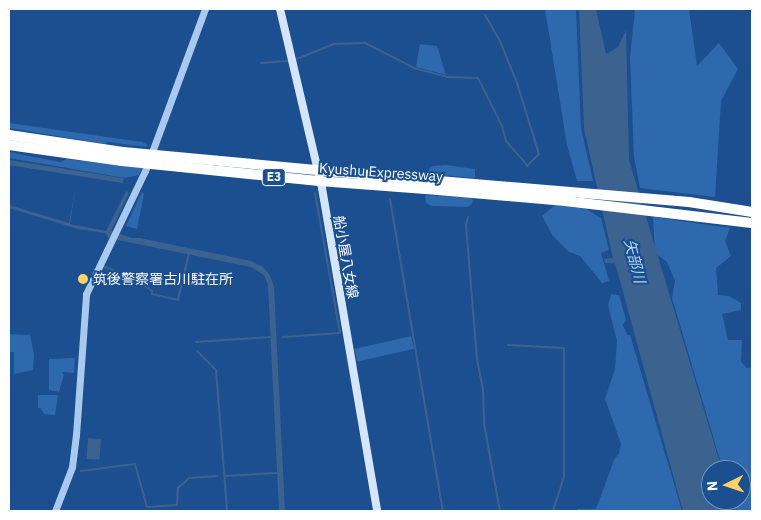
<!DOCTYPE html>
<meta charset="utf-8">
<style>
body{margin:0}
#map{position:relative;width:761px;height:520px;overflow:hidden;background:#1b4f8f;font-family:"IBM Plex Sans","Noto Sans JP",sans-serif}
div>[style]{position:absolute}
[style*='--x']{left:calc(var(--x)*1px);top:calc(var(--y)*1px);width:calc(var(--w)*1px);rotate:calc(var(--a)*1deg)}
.green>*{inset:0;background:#2e69ad;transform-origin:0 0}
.water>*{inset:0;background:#3c6290;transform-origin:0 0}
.stream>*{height:2px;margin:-1px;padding:0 1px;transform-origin:1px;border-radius:1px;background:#3c6290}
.tertiary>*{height:7px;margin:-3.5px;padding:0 3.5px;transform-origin:3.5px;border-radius:3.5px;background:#a9c9ee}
.secondary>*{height:8px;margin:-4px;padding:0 4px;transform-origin:4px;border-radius:4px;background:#d6e6fa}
.motorway>*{height:10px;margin:-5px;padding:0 5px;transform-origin:5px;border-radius:5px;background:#fff}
.motorway-bridge>*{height:10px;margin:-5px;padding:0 5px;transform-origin:5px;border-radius:5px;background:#fff}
.dots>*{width:14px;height:14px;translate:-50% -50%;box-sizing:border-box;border:2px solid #1b4f8f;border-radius:50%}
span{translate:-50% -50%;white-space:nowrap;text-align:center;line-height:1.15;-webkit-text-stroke:4px #1b4f8f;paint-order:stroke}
.shield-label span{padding:1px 4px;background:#1b4f8f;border:1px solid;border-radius:4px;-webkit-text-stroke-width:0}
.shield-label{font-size:12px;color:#fff;font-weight:700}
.street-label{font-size:14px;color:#fff}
.poi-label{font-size:14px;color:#fff}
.left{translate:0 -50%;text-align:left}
.water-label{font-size:15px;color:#b5d3f5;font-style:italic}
.frame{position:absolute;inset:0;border:10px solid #fff;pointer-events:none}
.north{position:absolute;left:701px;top:460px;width:50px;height:50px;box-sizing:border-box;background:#1b4f8f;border:1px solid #7695bc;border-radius:50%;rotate:266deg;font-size:14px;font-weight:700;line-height:20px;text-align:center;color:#fff}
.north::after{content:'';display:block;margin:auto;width:18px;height:22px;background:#ffd166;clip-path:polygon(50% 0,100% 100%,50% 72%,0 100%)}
</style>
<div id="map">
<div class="green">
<div style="clip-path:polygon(545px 9px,576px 9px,581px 128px,593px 181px,577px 181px,567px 145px)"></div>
<div style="clip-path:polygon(635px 9px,689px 9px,697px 66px,719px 43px,738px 69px,721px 101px,715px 197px,640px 188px,634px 157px,630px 58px)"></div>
<div style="clip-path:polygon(420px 44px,437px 46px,446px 75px,416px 67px)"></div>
<div style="clip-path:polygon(9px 123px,142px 142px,148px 145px,147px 147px,108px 142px,105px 144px,9px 128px)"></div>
<div style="clip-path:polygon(9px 152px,60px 162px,67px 159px,142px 168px,139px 175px,125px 178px,9px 158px)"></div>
<div style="clip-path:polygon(446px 165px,475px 169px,475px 178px,428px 174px,429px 169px,433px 166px)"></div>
<div style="clip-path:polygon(142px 192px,144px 194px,137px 229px,126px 226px)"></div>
<div style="clip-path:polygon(425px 195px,473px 198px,472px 204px,468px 207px,432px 206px,426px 203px)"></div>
<div style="clip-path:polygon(556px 204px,586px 209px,601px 218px,609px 250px,601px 253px,609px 281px,602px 283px,580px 256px,569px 252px,553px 236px,542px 216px)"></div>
<div style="clip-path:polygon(653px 217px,730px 228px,725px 241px,731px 256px,716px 268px,718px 295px,729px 296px,741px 303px,741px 310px,722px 314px,728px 340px,742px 340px,741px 362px,747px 368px,752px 367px,752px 511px,734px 511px,733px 500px,741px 500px,741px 470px,723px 470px,672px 298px,675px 281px,667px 262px,655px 253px)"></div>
<div style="clip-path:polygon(611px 294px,619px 295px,626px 320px,623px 325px,627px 335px,630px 335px,682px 511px,577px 511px,577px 509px,596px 509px,614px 460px,619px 453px,621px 444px,605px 399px,615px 369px,617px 341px,608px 305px)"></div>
<div style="clip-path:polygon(9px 334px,30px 335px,34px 354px,33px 370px,14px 374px,14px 352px,10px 352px)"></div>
<div style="left:411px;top:336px;width:13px;height:58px;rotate:77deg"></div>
<div style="clip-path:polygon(75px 358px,74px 373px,62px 372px,64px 375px,59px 392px,49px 390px,49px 359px)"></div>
<div style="clip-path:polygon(38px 395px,58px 395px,55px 415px,44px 414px,41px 408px,38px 408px)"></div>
</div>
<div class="water">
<div style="clip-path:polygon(579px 9px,596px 9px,606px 54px,618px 47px,626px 30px,629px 160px,722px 470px,711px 470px,711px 500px,731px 500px,733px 511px,683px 511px,615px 263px,605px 263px,604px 259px,613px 258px,584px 129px)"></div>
<div style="left:9px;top:160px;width:116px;height:5px;rotate:9deg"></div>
<div style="clip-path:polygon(76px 184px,70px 224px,106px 231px,126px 191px,129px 193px,111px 231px,132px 238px,140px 238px,251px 261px,263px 267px,270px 275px,274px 287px,285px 511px,279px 511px,268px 285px,264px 275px,251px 267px,108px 238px,105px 233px,78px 229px,9px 208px,9px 205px,69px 223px)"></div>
<div style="left:88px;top:438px;width:13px;height:21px;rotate:4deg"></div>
</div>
<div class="stream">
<div style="--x:485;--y:15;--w:30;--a:60"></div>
<div style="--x:500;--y:41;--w:45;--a:68"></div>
<div style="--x:517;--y:83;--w:74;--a:72.8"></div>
<div style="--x:539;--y:154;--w:17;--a:135"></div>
<div style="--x:294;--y:60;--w:43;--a:-21.8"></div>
<div style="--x:334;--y:44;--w:31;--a:-2"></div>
<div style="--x:365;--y:43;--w:55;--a:27"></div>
<div style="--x:414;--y:68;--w:34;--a:15"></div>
<div style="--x:447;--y:77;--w:31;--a:2"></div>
<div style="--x:478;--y:78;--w:54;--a:63.4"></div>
<div style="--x:502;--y:126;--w:16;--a:75"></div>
<div style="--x:506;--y:141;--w:33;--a:49"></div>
<div style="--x:261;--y:63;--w:28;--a:-4"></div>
<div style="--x:390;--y:199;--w:316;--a:80.4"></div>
<div style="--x:468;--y:217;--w:8;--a:104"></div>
<div style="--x:466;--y:225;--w:134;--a:85.3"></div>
<div style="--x:477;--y:359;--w:31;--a:79"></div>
<div style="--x:483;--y:389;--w:35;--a:88"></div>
<div style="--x:484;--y:424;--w:88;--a:79.6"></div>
<div style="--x:105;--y:267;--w:34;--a:21"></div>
<div style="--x:137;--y:279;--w:19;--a:39"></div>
<div style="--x:152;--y:291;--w:3;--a:90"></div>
<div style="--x:152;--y:294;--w:27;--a:13"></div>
<div style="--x:178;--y:300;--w:48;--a:-76.8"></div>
<div style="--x:283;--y:337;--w:57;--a:-4"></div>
<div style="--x:340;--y:333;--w:142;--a:-100.1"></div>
<div style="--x:196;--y:342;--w:75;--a:-3.8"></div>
<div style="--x:508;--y:345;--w:56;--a:3.1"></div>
<div style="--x:564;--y:348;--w:129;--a:90"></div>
<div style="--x:564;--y:477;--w:36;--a:108"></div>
<div style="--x:197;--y:351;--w:27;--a:45"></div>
<div style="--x:216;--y:370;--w:141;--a:85.5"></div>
<div style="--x:81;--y:471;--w:54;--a:-7.4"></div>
<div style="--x:135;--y:464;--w:45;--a:74.4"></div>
<div style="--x:147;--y:507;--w:30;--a:-4"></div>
<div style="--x:177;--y:505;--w:17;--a:-87"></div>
<div style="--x:178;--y:488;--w:15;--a:-42"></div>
<div style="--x:189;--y:478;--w:29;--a:-4"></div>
<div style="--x:225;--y:476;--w:52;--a:-3.3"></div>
</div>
<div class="tertiary">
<div style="--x:55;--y:511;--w:47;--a:-68.9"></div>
<div style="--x:72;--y:467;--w:32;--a:-83"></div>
<div style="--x:76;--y:435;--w:141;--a:-85.9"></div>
<div style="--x:86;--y:294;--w:136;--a:-64.4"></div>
<div style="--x:145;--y:171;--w:173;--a:-69.7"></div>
</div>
<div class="secondary">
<div style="--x:280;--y:9;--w:184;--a:76.8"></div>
<div style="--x:322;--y:188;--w:328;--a:80.3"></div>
</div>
<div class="motorway">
<div style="--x:9;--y:135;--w:115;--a:8.5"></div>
<div style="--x:9;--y:145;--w:114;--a:8.1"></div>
<div style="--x:427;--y:180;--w:263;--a:4.8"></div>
<div style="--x:689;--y:202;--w:64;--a:9"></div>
<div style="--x:426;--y:189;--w:140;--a:4.9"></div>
<div style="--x:565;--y:201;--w:188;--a:6.7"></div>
</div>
<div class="motorway-bridge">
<div style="--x:123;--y:152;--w:305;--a:5.3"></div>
<div style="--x:122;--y:161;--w:198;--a:5.8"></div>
<div style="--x:319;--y:181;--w:107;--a:4.3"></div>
</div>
<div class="dots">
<div style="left:83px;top:279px;background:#ffd166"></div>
</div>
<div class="shield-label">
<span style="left:274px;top:177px">E3</span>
</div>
<div class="street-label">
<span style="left:381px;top:172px;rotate:4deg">Kyushu Expressway</span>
<span style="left:346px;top:257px;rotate:80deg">船小屋八女線</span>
</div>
<div class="poi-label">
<span class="left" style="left:93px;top:279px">筑後警察署古川駐在所</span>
</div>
<div class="water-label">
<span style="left:635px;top:261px;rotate:76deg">矢部川</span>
</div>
<div class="frame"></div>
<div class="north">N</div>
</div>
